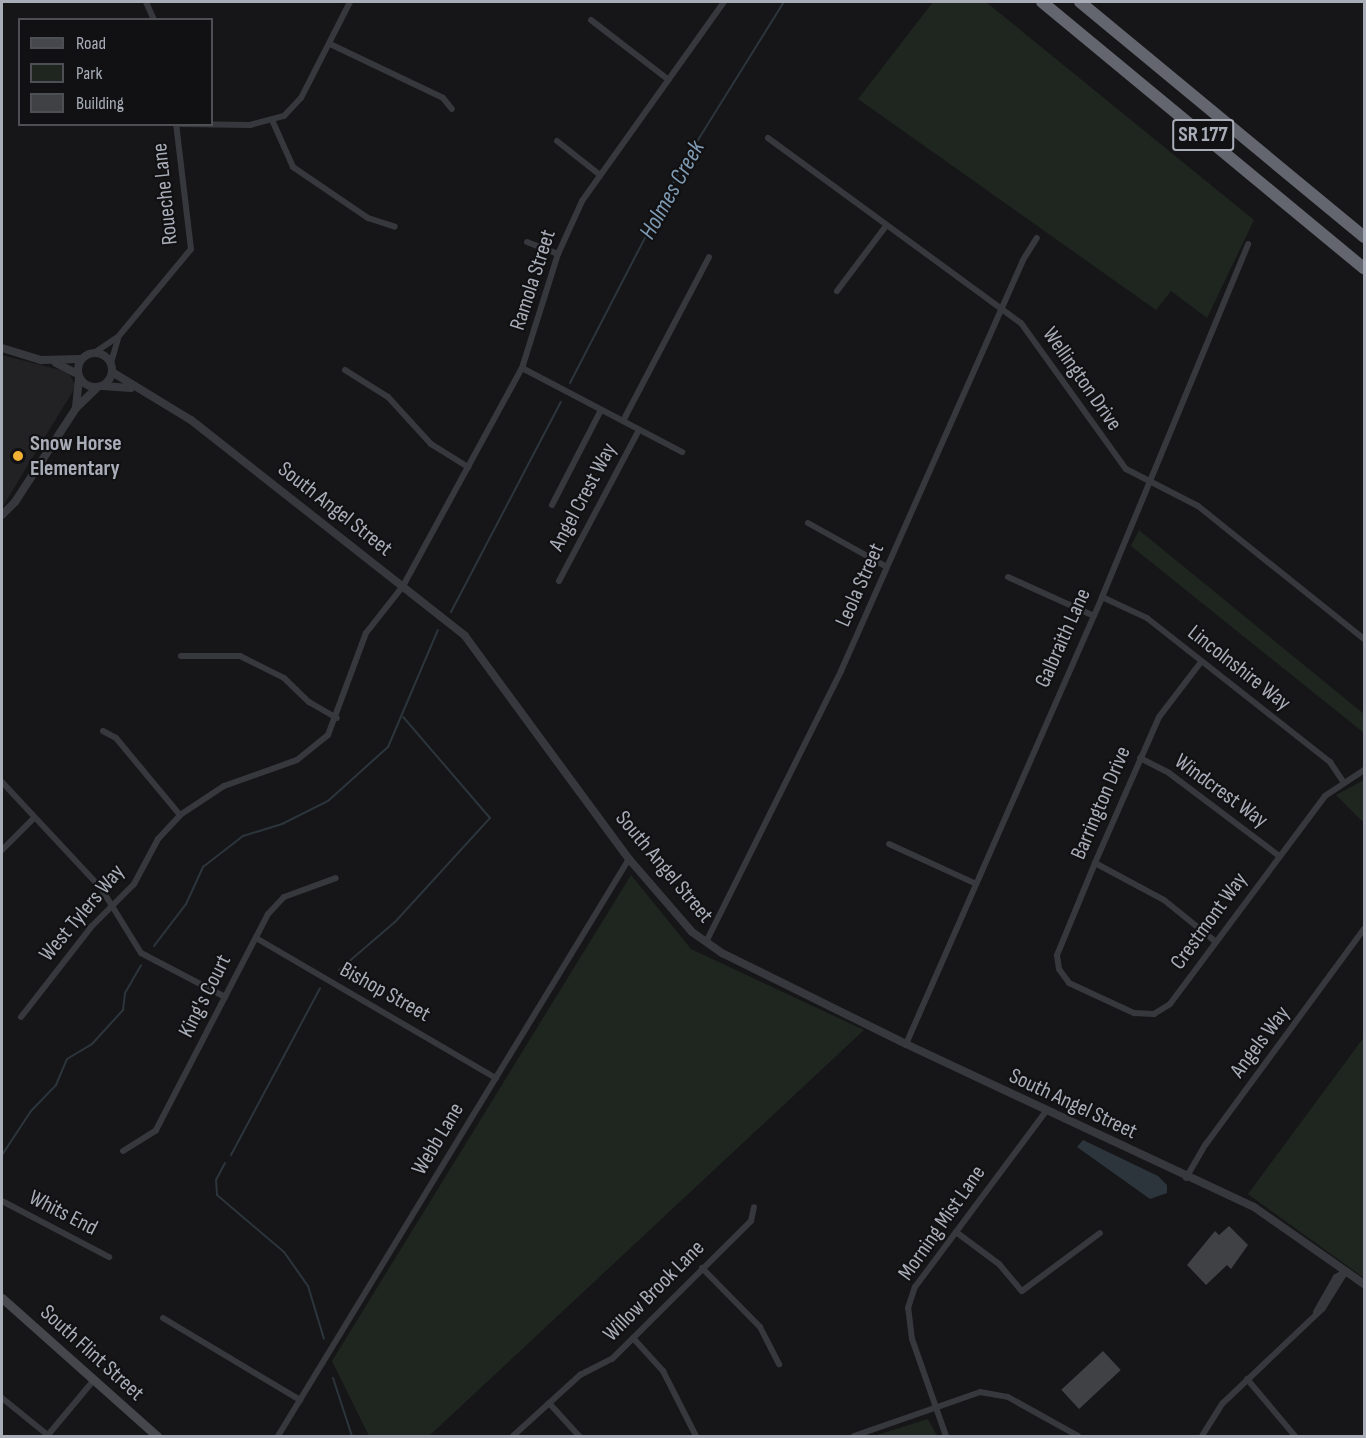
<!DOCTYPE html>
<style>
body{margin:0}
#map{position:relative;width:1366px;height:1438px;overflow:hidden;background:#161618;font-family:"Sofia Sans Condensed",sans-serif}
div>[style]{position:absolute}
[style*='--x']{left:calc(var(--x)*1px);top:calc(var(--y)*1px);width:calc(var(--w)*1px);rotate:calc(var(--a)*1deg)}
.built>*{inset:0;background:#222225}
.green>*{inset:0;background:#1e261f}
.water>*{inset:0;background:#2c353c}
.stream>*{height:2px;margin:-1px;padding:0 1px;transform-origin:1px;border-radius:1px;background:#2c353c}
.building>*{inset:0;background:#404145;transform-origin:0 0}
.minor>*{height:6px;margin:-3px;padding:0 3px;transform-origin:3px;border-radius:3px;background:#37383d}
.tertiary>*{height:8px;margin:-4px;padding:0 4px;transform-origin:4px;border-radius:4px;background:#37383d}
.tertiary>.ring{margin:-4px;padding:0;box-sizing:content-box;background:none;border:8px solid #37383d;border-radius:50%}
.secondary>*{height:9px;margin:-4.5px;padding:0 4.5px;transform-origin:4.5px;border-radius:4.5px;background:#45474d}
.motorway>*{height:12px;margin:-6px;padding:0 6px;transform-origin:6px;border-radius:6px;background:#63666e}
.dots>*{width:16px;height:16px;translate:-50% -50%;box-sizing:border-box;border:3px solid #111113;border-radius:50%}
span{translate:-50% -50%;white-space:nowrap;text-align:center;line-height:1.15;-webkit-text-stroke:4.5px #111113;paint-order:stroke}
.shield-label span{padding:2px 4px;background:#111113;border:2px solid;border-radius:4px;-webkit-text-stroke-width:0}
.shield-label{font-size:21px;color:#a8adb8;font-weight:700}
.street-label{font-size:22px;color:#a8adb8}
.poi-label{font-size:22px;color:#a8adb8;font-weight:700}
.left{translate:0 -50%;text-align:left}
.water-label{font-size:24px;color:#7f9bb3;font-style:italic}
.frame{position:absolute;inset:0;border:3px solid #a8adb8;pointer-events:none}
.legend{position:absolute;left:18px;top:18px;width:195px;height:108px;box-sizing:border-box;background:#111113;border:2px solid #4d4f55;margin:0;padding:8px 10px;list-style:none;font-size:18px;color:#a8adb8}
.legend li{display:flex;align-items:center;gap:12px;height:30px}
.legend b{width:30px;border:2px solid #4d4f55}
</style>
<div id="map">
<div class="built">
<div style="clip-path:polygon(2px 355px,68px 372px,76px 386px,2px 508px)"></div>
</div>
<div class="green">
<div style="clip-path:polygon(933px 2px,986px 2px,1254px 220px,1207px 318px,1171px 291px,1156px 310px,858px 99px)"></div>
<div style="clip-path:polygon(1139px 530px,1364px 714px,1364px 733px,1131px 546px)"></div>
<div style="clip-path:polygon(1364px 780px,1364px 823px,1336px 795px)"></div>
<div style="clip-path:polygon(631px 875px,691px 949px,864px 1030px,429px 1436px,369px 1436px,332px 1361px)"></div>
<div style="clip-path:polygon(1364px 1037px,1364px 1278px,1248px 1194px)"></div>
<div style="clip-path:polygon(928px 1419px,937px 1436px,874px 1436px)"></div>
</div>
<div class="water">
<div style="clip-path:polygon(1083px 1140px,1158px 1176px,1167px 1185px,1167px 1193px,1150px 1199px,1077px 1147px)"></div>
</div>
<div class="stream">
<div style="--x:570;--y:383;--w:246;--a:-62.7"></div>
<div style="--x:683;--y:164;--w:191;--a:-58.1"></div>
<div style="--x:451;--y:612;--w:237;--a:-62.4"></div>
<div style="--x:154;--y:946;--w:53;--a:-52.7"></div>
<div style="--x:186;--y:904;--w:41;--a:-65.3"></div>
<div style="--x:203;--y:867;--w:51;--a:-37.8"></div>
<div style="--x:243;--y:836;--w:41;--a:-17.1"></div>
<div style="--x:282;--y:824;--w:51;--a:-26.6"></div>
<div style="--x:328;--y:801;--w:81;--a:-42"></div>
<div style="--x:388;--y:747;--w:127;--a:-66.9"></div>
<div style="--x:339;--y:970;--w:74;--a:-40.6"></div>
<div style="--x:395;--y:922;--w:141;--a:-47.6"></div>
<div style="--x:490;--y:818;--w:133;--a:-130.7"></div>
<div style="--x:2;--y:1155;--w:53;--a:-56.6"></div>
<div style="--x:31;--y:1111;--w:36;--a:-46"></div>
<div style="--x:56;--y:1085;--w:28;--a:-67"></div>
<div style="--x:67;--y:1059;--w:29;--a:-31"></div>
<div style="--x:92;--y:1044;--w:46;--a:-47.6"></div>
<div style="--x:123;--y:1010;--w:17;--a:-83"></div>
<div style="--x:125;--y:993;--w:32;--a:-60"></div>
<div style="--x:231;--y:1155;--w:189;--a:-61.9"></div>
<div style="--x:225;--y:1163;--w:19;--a:118"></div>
<div style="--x:216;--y:1180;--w:15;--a:86"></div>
<div style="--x:217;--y:1195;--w:88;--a:40.4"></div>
<div style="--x:284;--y:1252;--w:42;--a:54.8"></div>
<div style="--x:308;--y:1286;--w:55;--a:73.2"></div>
<div style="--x:333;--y:1378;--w:61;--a:71.9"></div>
</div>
<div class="building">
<div style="clip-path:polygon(1229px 1226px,1248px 1245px,1231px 1269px,1227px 1265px,1206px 1285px,1187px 1265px,1215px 1231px,1219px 1235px)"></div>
<div style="left:1103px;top:1351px;width:26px;height:57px;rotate:47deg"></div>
</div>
<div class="minor">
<div style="--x:146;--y:2;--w:20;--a:66"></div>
<div style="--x:591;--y:20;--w:98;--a:37.6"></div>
<div style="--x:330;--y:44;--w:125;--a:25.5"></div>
<div style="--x:443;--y:98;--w:14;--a:51"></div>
<div style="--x:273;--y:122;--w:49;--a:66"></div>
<div style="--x:293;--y:167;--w:91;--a:34.2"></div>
<div style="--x:368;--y:218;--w:28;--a:18"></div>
<div style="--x:180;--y:124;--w:70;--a:0.8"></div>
<div style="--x:250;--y:125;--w:35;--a:-15"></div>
<div style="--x:284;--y:116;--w:25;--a:-47"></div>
<div style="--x:301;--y:98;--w:108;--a:-63"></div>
<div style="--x:768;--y:138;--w:313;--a:36.2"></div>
<div style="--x:1021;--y:323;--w:180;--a:54.3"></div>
<div style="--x:1126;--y:469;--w:81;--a:27.2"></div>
<div style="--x:1198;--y:506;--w:213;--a:38.7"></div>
<div style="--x:557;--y:141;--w:55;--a:38.3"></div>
<div style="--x:527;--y:242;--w:33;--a:21"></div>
<div style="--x:837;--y:291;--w:81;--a:-53"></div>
<div style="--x:94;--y:353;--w:29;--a:-34"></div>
<div style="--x:118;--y:337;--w:114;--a:-50.3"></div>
<div style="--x:191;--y:249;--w:126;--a:-96.8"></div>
<div style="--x:111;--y:363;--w:26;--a:-74"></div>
<div style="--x:522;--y:368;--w:181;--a:27.7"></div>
<div style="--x:345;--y:370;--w:51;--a:32.1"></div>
<div style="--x:388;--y:397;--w:64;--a:47.5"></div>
<div style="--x:431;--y:444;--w:44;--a:31.9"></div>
<div style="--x:623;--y:421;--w:185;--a:-62.3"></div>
<div style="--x:552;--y:505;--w:107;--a:-62.7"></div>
<div style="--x:808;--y:523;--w:90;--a:29.1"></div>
<div style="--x:1008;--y:577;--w:94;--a:24.4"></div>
<div style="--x:559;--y:581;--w:171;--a:-62.1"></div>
<div style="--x:1102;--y:597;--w:50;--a:25"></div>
<div style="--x:1147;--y:618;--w:233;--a:38.2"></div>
<div style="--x:1330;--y:762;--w:23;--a:56"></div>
<div style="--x:181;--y:656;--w:59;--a:0"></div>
<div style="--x:240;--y:656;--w:49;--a:26.6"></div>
<div style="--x:284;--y:678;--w:35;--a:44"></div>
<div style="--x:309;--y:702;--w:32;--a:30"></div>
<div style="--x:1201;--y:662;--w:69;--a:127.4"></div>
<div style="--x:1159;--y:717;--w:159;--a:113.7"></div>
<div style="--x:1095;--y:863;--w:100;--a:112.4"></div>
<div style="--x:1057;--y:955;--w:14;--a:82"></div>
<div style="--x:1059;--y:969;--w:17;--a:54"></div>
<div style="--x:1069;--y:983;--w:72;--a:24.8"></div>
<div style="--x:1134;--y:1013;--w:20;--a:3"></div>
<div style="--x:1154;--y:1014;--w:19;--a:-32"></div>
<div style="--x:1170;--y:1004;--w:259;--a:-53.3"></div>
<div style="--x:1325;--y:796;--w:47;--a:-33.7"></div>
<div style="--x:103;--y:731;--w:15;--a:28"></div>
<div style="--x:116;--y:738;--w:100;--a:50.3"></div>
<div style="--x:1140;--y:758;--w:33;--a:27"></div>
<div style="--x:1169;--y:773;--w:138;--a:37"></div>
<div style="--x:2;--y:782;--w:145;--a:47"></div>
<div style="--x:101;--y:888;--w:76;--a:58.4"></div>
<div style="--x:141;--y:953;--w:95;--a:27.6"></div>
<div style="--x:889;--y:844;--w:94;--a:24.6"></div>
<div style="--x:2;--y:850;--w:45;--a:-45"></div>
<div style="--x:1095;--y:863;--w:78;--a:28.2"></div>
<div style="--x:1164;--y:900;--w:67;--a:38.9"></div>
<div style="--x:256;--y:938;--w:278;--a:30.3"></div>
<div style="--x:706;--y:942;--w:303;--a:-63.5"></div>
<div style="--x:841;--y:671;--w:449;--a:-66.1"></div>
<div style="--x:1023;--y:260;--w:26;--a:-58"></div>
<div style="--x:21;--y:1017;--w:114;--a:-52.1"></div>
<div style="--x:91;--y:927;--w:61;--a:-45"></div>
<div style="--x:134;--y:884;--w:51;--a:-61.9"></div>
<div style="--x:158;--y:839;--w:33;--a:-47"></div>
<div style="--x:180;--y:815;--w:53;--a:-33.4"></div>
<div style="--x:224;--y:786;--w:77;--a:-19.6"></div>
<div style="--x:297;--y:760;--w:40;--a:-39"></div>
<div style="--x:328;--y:735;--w:109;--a:-69.6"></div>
<div style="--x:366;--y:633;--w:60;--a:-51.8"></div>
<div style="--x:403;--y:586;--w:248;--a:-61.4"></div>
<div style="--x:522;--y:368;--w:120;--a:-72.5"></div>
<div style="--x:558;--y:254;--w:58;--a:-65.6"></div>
<div style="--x:582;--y:201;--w:244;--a:-54.5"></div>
<div style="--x:906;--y:1044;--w:488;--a:-66.3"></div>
<div style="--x:1102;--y:597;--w:382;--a:-67.5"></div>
<div style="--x:123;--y:1151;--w:39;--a:-32"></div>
<div style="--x:156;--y:1130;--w:243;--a:-62.6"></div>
<div style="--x:268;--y:914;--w:23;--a:-47"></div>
<div style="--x:284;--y:897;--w:55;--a:-20.1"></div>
<div style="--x:1186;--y:1178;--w:39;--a:-60"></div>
<div style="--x:1206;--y:1144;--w:267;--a:-53.7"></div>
<div style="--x:2;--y:1201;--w:121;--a:27.6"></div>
<div style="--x:956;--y:1232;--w:54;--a:36.7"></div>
<div style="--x:999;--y:1264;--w:35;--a:50"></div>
<div style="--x:1022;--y:1291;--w:97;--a:-36.6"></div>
<div style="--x:702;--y:1268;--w:83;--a:45.5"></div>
<div style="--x:760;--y:1327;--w:42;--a:62.8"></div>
<div style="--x:1316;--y:1312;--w:40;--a:-60.3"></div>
<div style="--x:1336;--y:1277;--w:12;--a:-31"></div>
<div style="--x:163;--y:1318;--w:160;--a:30.9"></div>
<div style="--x:633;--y:1338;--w:45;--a:47.7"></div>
<div style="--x:663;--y:1371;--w:73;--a:63.1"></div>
<div style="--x:1247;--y:1379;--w:75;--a:49.9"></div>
<div style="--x:2;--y:1398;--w:60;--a:39"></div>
<div style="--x:549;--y:1403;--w:45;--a:47.7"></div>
<div style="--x:48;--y:1435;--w:70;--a:-50.2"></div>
<div style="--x:278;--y:1436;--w:675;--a:-58.69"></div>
<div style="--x:513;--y:1436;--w:91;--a:-42.3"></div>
<div style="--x:580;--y:1375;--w:36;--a:-27"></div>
<div style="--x:612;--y:1359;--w:196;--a:-44.8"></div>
<div style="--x:751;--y:1221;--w:14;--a:-78"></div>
<div style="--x:854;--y:1436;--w:133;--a:-19.2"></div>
<div style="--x:980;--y:1392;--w:28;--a:10"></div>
<div style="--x:1008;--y:1397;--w:80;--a:29.1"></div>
<div style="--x:946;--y:1436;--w:103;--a:-109.3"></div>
<div style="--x:912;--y:1339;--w:31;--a:-97"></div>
<div style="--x:908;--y:1308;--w:22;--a:-72"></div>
<div style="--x:915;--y:1287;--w:219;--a:-53.3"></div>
<div style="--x:1202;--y:1436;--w:39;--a:-58"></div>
<div style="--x:1223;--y:1403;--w:138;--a:-43.5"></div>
<div style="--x:1323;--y:1308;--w:44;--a:-58.1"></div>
</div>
<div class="tertiary">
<div style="--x:2;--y:348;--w:41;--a:17.1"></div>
<div style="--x:41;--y:360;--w:40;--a:-1.4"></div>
<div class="ring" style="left:78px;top:353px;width:26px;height:26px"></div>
<div style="--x:56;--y:363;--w:25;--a:27"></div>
<div style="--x:112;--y:372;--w:92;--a:31.3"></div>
<div style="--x:191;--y:420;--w:349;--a:38.2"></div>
<div style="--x:465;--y:636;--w:277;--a:53.7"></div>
<div style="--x:629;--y:859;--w:96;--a:49.2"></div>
<div style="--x:692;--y:932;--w:37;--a:35"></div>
<div style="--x:722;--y:953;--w:205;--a:26.3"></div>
<div style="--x:906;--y:1044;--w:384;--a:25.1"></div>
<div style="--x:1254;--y:1207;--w:134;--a:35"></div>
<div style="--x:103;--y:386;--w:28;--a:4"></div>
<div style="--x:76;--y:407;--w:29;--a:-84"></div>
<div style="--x:2;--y:515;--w:18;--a:-45"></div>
<div style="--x:15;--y:502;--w:112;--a:-57"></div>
<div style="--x:76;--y:408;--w:30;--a:-44"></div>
</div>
<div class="secondary">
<div style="--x:2;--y:1298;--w:208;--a:41.7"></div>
</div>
<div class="motorway">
<div style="--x:1042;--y:2;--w:418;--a:39.6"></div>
<div style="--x:1080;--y:2;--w:369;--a:39.6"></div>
</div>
<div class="dots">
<div style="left:18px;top:456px;background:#f2b134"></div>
</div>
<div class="shield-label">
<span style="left:1203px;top:135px">SR 177</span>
</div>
<div class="street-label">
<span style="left:165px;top:194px;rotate:-96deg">Roueche Lane</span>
<span style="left:533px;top:280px;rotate:-72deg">Ramola Street</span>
<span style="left:1082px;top:379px;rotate:55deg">Wellington Drive</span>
<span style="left:583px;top:497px;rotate:-62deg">Angel Crest Way</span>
<span style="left:335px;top:509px;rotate:38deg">South Angel Street</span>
<span style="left:860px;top:585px;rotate:-66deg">Leola Street</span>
<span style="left:1063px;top:638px;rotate:-66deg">Galbraith Lane</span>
<span style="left:1239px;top:668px;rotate:38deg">Lincolnshire Way</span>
<span style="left:1221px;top:791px;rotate:36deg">Windcrest Way</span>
<span style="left:1101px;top:803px;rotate:-67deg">Barrington Drive</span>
<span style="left:664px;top:867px;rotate:50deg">South Angel Street</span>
<span style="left:82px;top:913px;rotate:-50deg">West Tylers Way</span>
<span style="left:1209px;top:921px;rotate:-54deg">Crestmont Way</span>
<span style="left:385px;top:992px;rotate:29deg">Bishop Street</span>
<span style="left:205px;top:996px;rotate:-63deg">King's Court</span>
<span style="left:1260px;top:1042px;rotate:-53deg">Angels Way</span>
<span style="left:1073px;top:1104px;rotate:25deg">South Angel Street</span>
<span style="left:438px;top:1139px;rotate:-59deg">Webb Lane</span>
<span style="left:63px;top:1213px;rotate:27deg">Whits End</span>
<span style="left:942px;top:1223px;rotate:-55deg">Morning Mist Lane</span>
<span style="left:654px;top:1291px;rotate:-45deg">Willow Brook Lane</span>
<span style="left:92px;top:1353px;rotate:42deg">South Flint Street</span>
</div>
<div class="poi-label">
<span class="left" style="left:30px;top:456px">Snow Horse<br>Elementary</span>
</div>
<div class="water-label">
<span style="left:672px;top:190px;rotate:-61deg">Holmes Creek</span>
</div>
<div class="frame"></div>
<ul class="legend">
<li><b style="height:8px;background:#45474d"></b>Road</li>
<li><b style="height:16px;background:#1e261f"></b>Park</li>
<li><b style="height:16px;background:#404145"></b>Building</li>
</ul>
</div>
